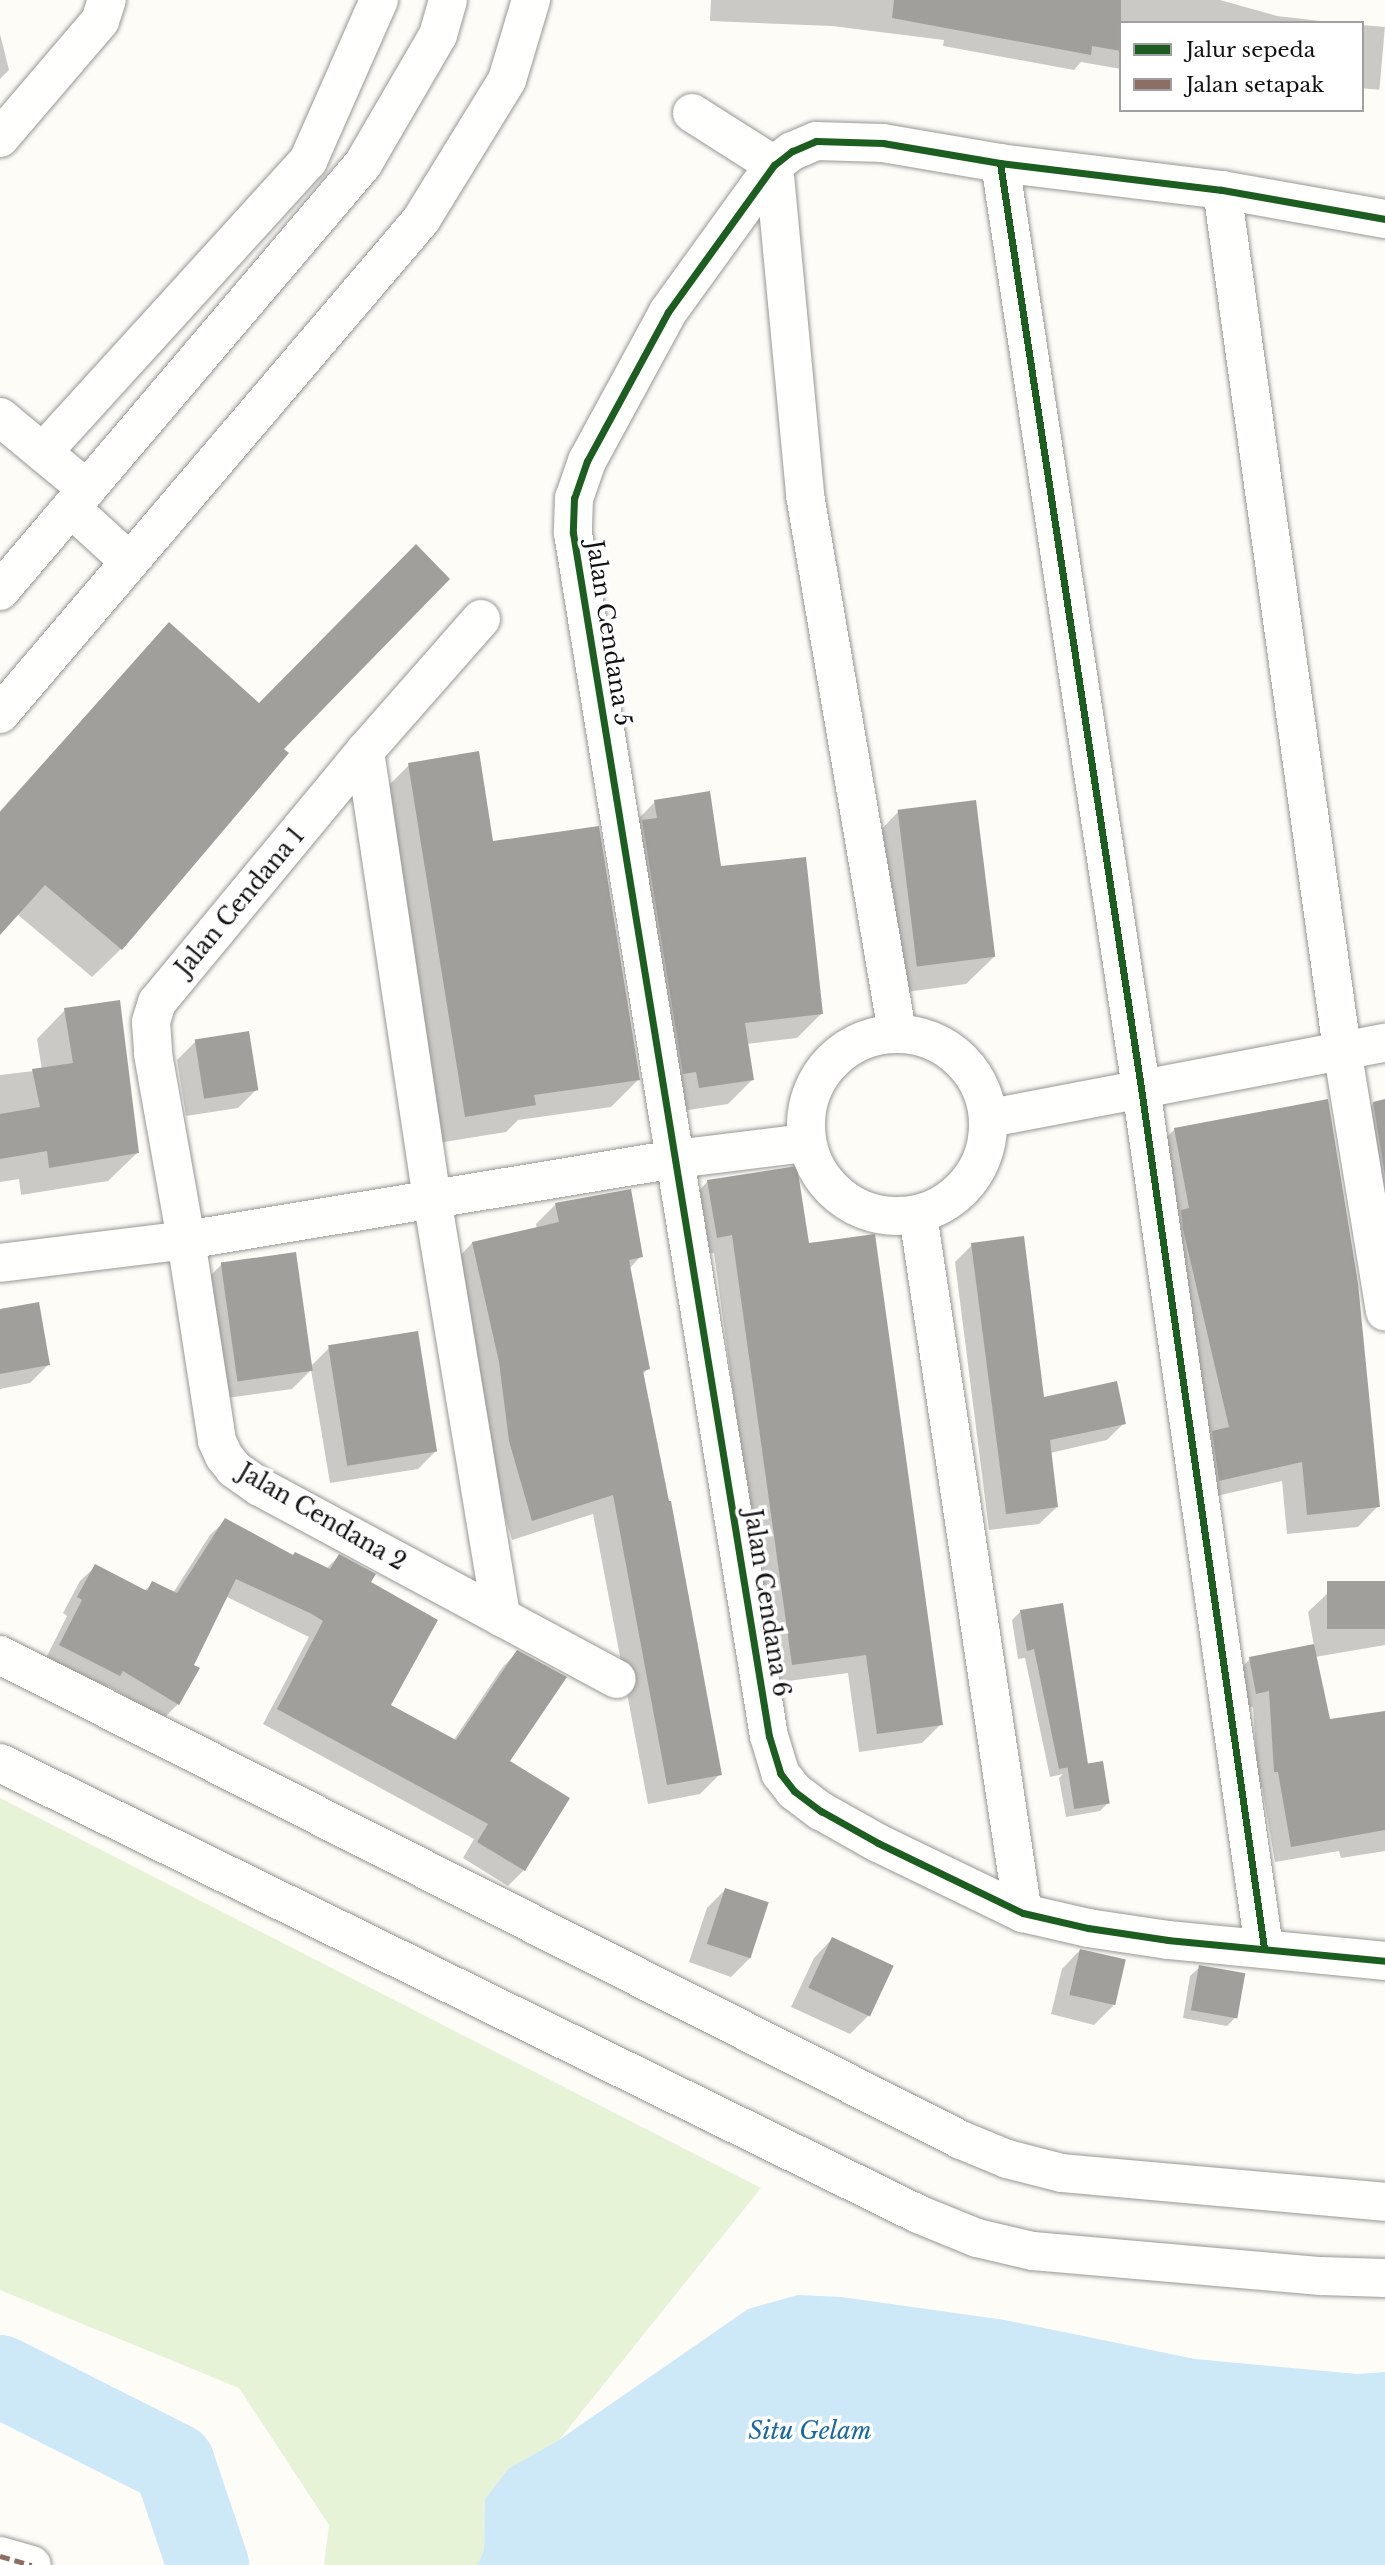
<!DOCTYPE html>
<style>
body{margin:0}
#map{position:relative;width:1385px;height:2565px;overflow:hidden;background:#fdfcf7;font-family:"Libre Baskerville",serif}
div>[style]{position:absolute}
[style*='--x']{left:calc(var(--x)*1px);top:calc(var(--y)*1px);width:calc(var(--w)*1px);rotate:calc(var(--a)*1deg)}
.green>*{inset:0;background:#e7f3d7}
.water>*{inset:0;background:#cde8f7}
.shadow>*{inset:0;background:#0003;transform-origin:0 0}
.river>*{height:82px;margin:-41px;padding:0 41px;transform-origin:41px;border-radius:41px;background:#cde8f7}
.building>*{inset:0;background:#a19f9c;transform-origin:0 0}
.roads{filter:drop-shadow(0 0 2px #979795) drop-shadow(0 0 2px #979795)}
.minor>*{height:38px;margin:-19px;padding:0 19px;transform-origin:19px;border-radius:19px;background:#fffffe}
.minor>.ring{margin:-19px;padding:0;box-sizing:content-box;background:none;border:38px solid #fffffe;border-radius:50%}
.quiet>*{height:5px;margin-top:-2.5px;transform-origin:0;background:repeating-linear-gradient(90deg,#8d6e63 0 10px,transparent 0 15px)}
.cycleway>*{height:7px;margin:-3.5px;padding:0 3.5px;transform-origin:3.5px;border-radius:3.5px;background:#1b5e20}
span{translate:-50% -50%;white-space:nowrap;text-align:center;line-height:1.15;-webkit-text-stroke:7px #fff;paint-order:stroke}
.street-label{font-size:23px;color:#111}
.water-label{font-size:24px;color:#1768a6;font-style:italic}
.legend{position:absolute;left:1119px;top:21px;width:245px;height:91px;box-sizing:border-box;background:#fff;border:2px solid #a0a0a0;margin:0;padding:9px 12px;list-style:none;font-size:21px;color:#111}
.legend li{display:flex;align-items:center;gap:14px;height:35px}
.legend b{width:35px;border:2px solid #a0a0a0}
</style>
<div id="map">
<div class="green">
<div style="clip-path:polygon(0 1798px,761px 2188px,559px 2440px,508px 2469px,485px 2499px,484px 2549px,478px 2565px,324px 2565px,329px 2525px,239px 2388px,0 2290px)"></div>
</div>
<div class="water">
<div style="clip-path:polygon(798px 2295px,841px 2297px,1005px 2320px,1195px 2359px,1357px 2374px,1385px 2372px,1385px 2565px,478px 2565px,484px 2549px,485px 2499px,508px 2469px,559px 2440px,748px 2309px)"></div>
</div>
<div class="shadow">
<div style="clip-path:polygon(711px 0,1220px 0,1277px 16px,1338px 23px,1121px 23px,1121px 69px,1081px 62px,1074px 70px,943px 46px,944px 40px,832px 26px,710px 21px)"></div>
<div style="left:1362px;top:25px;width:23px;height:63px;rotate:5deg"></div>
<div style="clip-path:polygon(0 34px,9px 70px,0 79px)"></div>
<div style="clip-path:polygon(169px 624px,287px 754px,121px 949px,92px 977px,17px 914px,0 933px,0 811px)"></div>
<div style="clip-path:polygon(409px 765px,492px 843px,638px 1080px,611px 1107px,518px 1120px,506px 1132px,438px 1143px,382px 792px)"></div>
<div style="clip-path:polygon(655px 802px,720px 868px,822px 1013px,797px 1038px,746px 1044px,752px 1080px,728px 1104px,675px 1112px,631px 826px)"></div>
<div style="clip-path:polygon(898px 812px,994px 957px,966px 984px,891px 994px,871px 840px)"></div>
<div style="clip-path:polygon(65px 1010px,137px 1153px,108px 1181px,21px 1195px,19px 1179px,0 1182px,0 1075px,42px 1070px,37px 1039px)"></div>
<div style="clip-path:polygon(196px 1041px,256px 1090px,238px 1108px,186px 1116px,177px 1060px)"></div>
<div style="clip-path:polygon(1385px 1101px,1385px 1272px,1354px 1123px,1374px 1103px)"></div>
<div style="clip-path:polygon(1175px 1129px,1378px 1506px,1358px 1527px,1287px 1534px,1282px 1481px,1199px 1500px,1154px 1150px)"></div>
<div style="clip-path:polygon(708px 1181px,808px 1245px,941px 1724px,922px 1743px,859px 1752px,848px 1673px,773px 1683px,714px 1253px,699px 1255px,690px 1200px)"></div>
<div style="clip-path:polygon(556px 1204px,641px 1256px,629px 1269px,648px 1369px,642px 1375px,720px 1774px,700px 1794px,648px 1804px,593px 1514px,512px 1540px,489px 1461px,452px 1264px,472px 1243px,537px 1229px,536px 1224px)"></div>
<div style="clip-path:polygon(972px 1245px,1043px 1399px,1124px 1423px,1107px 1440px,1050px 1453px,1057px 1507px,1039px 1524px,989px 1530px,955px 1262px)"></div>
<div style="clip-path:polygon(222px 1264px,310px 1367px,329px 1348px,436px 1451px,418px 1469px,330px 1483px,311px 1370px,292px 1389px,220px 1399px,203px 1283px)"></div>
<div style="clip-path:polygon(0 1311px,48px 1365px,30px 1383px,0 1389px)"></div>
<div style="clip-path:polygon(226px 1520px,292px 1557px,326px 1569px,339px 1556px,368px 1583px,389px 1705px,453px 1741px,502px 1668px,517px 1652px,508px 1762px,568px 1799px,524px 1870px,508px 1886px,463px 1858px,474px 1839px,263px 1724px,309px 1637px,225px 1596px,192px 1665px,178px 1704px,163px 1719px,108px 1686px,103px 1690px,45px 1660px,67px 1616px,63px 1613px,80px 1581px,96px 1566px,144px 1591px,153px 1583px,173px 1593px,210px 1535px)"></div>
<div style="clip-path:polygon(1385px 1583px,1385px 1645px,1315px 1657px,1328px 1721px,1385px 1712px,1385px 1851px,1341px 1858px,1339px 1851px,1275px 1862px,1262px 1787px,1258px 1787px,1253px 1707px,1240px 1709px,1234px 1675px,1250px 1659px,1314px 1646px,1308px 1612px,1329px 1592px)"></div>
<div style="clip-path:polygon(1021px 1611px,1086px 1763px,1082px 1767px,1109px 1802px,1100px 1811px,1066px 1817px,1059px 1778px,1063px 1774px,1050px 1777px,1025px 1658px,1018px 1659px,1012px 1620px)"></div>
<div style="clip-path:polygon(725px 1890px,750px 1958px,731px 1977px,689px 1962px,707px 1908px)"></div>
<div style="clip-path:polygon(832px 1939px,868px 2016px,850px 2034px,791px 2007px,814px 1958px)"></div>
<div style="clip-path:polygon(1080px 1950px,1113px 2006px,1094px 2025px,1051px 2014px,1062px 1969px)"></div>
<div style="clip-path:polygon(1200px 1967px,1236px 2017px,1227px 2026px,1183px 2018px,1190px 1976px)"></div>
</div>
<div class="river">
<div style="--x:0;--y:2376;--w:195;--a:26.8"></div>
<div style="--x:174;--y:2464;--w:107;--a:71.4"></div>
</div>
<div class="building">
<div style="clip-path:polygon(894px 0,1121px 0,1121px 51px,1092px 46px,1091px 55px,892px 18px)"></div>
<div style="clip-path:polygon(416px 544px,450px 579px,284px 749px,289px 753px,122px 950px,45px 885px,0 935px,0 812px,169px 622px,259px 703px)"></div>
<div style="clip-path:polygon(479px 751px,493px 841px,599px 826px,640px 1080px,534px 1095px,536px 1105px,465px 1117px,408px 763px)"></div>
<div style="clip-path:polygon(710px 791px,721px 866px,806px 857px,823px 1014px,745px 1023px,754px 1080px,699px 1088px,696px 1072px,683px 1074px,642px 820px,657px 818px,654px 800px)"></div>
<div style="left:976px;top:800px;width:158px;height:79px;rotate:83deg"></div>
<div style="clip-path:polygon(120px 1000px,139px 1153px,49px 1168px,47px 1151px,0 1159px,0 1114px,40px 1107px,32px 1069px,73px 1063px,64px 1008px)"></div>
<div style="left:249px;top:1031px;width:60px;height:55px;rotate:81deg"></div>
<div style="clip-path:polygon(1328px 1099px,1358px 1283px,1380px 1507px,1307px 1515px,1302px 1462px,1219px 1481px,1212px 1431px,1229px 1427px,1183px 1229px,1181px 1210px,1189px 1208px,1174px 1128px)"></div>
<div style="clip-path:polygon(1385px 1099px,1385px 1176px,1373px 1102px)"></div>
<div style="clip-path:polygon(797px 1166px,809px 1243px,875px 1234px,943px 1725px,877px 1734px,866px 1655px,792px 1665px,732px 1235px,717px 1238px,707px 1180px)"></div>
<div style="clip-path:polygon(631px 1189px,643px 1257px,629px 1260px,650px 1369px,643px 1371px,669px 1501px,671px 1501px,722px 1775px,667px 1785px,613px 1495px,532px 1521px,509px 1441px,499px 1362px,472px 1242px,559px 1222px,555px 1203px)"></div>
<div style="clip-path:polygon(1024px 1236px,1044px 1397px,1117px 1381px,1126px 1424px,1050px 1440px,1058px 1507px,1006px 1514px,971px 1243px)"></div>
<div style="left:296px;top:1252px;width:120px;height:76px;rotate:82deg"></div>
<div style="clip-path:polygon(39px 1302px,50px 1365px,0 1374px,0 1309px)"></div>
<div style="left:418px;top:1331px;width:122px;height:91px;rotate:81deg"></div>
<div style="clip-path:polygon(225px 1518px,293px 1555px,295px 1552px,330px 1569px,339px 1554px,376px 1574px,371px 1582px,438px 1620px,391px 1705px,456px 1740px,517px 1650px,567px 1677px,510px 1761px,570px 1798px,525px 1871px,477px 1842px,488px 1824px,277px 1709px,323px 1621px,312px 1614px,236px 1579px,194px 1665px,200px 1668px,179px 1705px,123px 1671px,120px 1676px,59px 1645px,82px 1600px,77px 1597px,95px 1564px,147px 1591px,152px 1581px,177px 1593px)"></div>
<div style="left:1385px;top:1581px;width:48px;height:58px;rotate:90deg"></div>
<div style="clip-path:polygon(1063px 1603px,1088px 1764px,1059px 1769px,1034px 1649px,1027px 1651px,1020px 1610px)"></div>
<div style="clip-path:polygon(1314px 1644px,1330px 1719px,1385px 1711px,1385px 1830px,1291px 1847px,1278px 1772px,1274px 1772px,1269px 1691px,1256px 1694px,1249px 1657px)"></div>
<div style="left:1103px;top:1761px;width:43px;height:36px;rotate:81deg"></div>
<div style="left:725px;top:1888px;width:46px;height:59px;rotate:18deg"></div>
<div style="left:832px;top:1937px;width:68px;height:56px;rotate:25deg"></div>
<div style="left:1080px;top:1949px;width:47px;height:47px;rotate:13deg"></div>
<div style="left:1199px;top:1965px;width:47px;height:46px;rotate:10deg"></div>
</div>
<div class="roads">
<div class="minor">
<div style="--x:692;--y:113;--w:97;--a:32.4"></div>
<div style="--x:0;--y:138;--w:154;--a:-49.5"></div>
<div style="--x:100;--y:21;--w:22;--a:-72"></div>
<div style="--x:1000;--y:163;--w:936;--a:81.33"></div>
<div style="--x:1141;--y:1088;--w:869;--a:81.86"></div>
<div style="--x:774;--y:165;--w:331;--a:84.6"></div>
<div style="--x:805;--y:495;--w:545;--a:80.28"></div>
<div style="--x:1222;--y:190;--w:867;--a:82.05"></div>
<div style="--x:1342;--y:1049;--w:266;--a:80.7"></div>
<div style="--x:1385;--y:219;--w:166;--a:-169.9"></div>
<div style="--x:1222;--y:190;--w:224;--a:-173.1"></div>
<div style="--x:1000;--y:163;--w:119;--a:-170.3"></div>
<div style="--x:883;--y:143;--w:67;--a:-178.3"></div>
<div style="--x:816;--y:141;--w:26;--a:157"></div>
<div style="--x:792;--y:151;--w:23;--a:142"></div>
<div style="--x:774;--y:165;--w:181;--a:125.8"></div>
<div style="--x:668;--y:312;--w:170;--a:118.5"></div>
<div style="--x:587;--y:461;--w:39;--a:109"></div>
<div style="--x:574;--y:498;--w:35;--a:92"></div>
<div style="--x:573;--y:533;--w:1219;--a:80.75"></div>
<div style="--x:769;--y:1736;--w:39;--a:73"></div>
<div style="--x:780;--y:1773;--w:23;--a:52"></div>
<div style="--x:794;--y:1791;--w:34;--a:37"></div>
<div style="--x:821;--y:1811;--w:65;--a:29.3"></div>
<div style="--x:878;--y:1843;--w:161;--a:25.8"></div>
<div style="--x:1023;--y:1913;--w:67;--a:13"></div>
<div style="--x:1088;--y:1928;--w:81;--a:8.5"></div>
<div style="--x:1168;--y:1940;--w:218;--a:5.5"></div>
<div style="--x:0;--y:417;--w:113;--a:39.6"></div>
<div style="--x:43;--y:452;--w:394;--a:-47.7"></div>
<div style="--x:308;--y:161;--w:176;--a:-66.2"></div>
<div style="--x:72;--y:509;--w:77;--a:42.4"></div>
<div style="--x:0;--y:591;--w:560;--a:-49.63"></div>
<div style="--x:363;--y:164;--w:149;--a:-59.8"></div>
<div style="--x:438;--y:35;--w:36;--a:-74"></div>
<div style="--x:481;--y:619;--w:176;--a:131.3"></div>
<div style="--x:365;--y:751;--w:326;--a:129.6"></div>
<div style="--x:157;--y:1002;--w:21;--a:107"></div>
<div style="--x:151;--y:1022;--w:32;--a:86"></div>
<div style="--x:153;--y:1054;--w:189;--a:79.9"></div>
<div style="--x:186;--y:1240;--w:203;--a:81.2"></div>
<div style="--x:217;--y:1441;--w:17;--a:65"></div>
<div style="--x:224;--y:1456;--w:16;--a:52"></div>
<div style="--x:234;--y:1469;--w:32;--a:35"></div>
<div style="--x:260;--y:1487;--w:405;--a:28.3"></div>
<div style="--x:0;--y:714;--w:649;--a:-49.56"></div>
<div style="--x:421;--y:220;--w:164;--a:-58.4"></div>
<div style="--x:507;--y:80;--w:84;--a:-73.3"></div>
<div style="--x:365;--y:751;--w:452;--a:81.5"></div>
<div style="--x:432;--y:1198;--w:425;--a:80.6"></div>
<div class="ring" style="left:806px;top:1034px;width:144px;height:144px"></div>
<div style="--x:990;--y:1118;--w:402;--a:-10.8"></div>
<div style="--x:918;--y:1215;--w:706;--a:81.45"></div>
<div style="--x:0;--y:1263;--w:187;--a:-7"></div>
<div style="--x:186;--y:1240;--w:496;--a:-9.4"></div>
<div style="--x:675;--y:1159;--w:132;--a:-7"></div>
<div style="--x:0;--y:1655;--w:1076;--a:26.78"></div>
<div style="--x:961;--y:2140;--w:50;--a:22.4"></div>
<div style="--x:1007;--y:2159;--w:57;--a:14.3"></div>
<div style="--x:1062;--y:2173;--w:324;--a:5.1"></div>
<div style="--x:0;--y:1763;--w:1023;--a:26.16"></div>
<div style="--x:918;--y:2214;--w:64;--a:22.1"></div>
<div style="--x:977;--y:2238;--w:57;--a:13.1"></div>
<div style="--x:1033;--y:2251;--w:289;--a:5"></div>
<div style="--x:1321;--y:2276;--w:64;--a:1.8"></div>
<div style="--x:0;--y:2556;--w:33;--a:16"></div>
</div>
</div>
<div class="quiet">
<div style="--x:0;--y:2556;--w:33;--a:16"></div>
</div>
<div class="cycleway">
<div style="--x:1000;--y:163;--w:936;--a:81.33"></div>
<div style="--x:1141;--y:1088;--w:869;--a:81.86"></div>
<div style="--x:1385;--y:219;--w:166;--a:-169.9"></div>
<div style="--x:1222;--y:190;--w:224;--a:-173.1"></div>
<div style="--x:1000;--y:163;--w:119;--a:-170.3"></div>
<div style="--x:883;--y:143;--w:67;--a:-178.3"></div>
<div style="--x:816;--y:141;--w:26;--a:157"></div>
<div style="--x:792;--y:151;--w:23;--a:142"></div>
<div style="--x:774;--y:165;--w:181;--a:125.8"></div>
<div style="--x:668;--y:312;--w:170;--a:118.5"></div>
<div style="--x:587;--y:461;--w:39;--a:109"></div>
<div style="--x:574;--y:498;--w:35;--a:92"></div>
<div style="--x:573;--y:533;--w:1219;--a:80.75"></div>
<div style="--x:769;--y:1736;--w:39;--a:73"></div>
<div style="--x:780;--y:1773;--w:23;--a:52"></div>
<div style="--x:794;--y:1791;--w:34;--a:37"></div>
<div style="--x:821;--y:1811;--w:65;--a:29.3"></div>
<div style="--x:878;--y:1843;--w:161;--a:25.8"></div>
<div style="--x:1023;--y:1913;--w:67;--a:13"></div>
<div style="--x:1088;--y:1928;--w:81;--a:8.5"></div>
<div style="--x:1168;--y:1940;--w:218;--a:5.5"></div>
</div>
<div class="street-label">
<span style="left:609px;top:633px;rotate:81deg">Jalan Cendana 5</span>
<span style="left:240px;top:902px;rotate:-50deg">Jalan Cendana 1</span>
<span style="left:322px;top:1517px;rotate:30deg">Jalan Cendana 2</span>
<span style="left:767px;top:1603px;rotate:81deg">Jalan Cendana 6</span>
</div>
<div class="water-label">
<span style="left:810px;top:2431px">Situ Gelam</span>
</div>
<ul class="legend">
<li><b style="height:9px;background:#1b5e20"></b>Jalur sepeda</li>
<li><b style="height:9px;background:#8d6e63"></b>Jalan setapak</li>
</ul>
</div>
